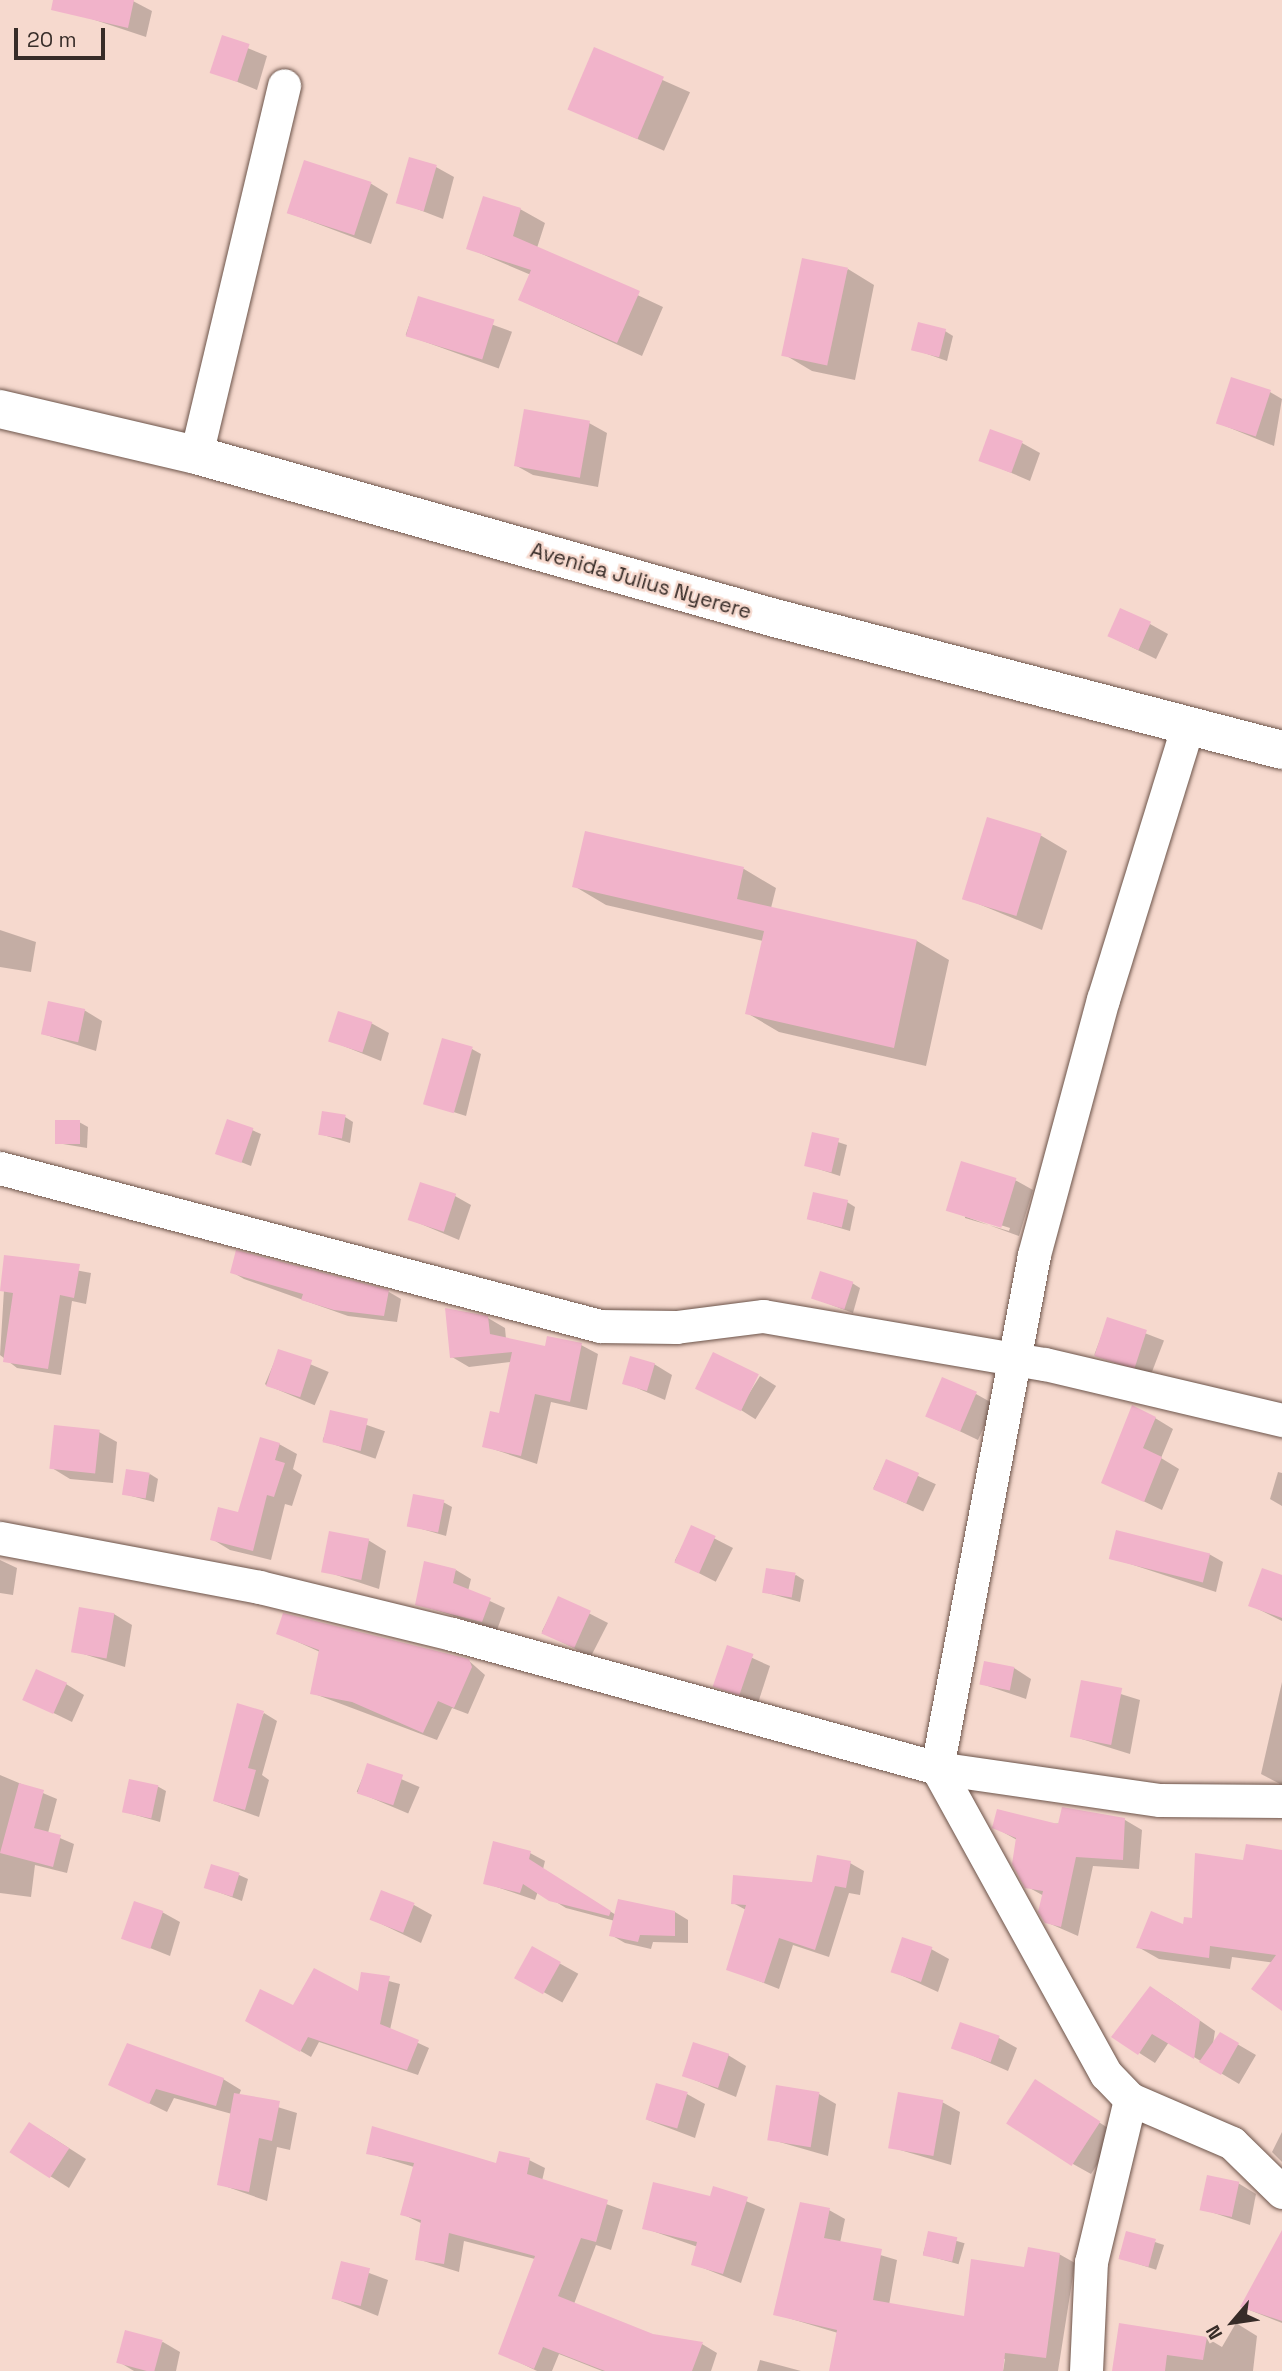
<!DOCTYPE html>
<style>
body{margin:0}
#map{position:relative;width:1282px;height:2371px;overflow:hidden;background:#f6d9ce;font-family:"Space Grotesk",sans-serif}
div>[style]{position:absolute}
[style*='--x']{left:calc(var(--x)*1px);top:calc(var(--y)*1px);width:calc(var(--w)*1px);rotate:calc(var(--a)*1deg)}
.shadow>*{inset:0;background:#0003;transform-origin:0 0}
.building>*{inset:0;background:#f1b3ca;transform-origin:0 0}
.roads{filter:drop-shadow(0 0 2px #6c544a) drop-shadow(0 0 2px #6c544a)}
.minor>*{height:33px;margin:-16.5px;padding:0 16.5px;transform-origin:16.5px;border-radius:16.5px;background:#fff}
.tertiary>*{height:38px;margin:-19px;padding:0 19px;transform-origin:19px;border-radius:19px;background:#fff}
span{translate:-50% -50%;white-space:nowrap;text-align:center;line-height:1.15;-webkit-text-stroke:5px #f6d9ce;paint-order:stroke}
.street-label{font-size:21px;color:#372c28}
.north{position:absolute;left:1198px;top:2287px;width:70px;height:70px;-webkit-text-stroke:5px #f6d9ce;paint-order:stroke;rotate:241deg;font-size:19px;font-weight:700;line-height:28px;text-align:center;color:#372c28}
.north::after{content:'';display:block;margin:auto;width:24px;height:32px;background:#372c28;clip-path:polygon(50% 0,100% 100%,50% 72%,0 100%)}
.scale{position:absolute;left:14px;top:28px;width:91px;height:32px;box-sizing:border-box;border:4px solid #372c28;border-top:0;padding-left:9px;font-size:21px;line-height:24px;white-space:nowrap;color:#372c28;-webkit-text-stroke:5px #f6d9ce;paint-order:stroke}
</style>
<div id="map">
<div class="shadow">
<div style="clip-path:polygon(90px 0,131px 0,152px 11px,146px 37px,86px 17px)"></div>
<div style="clip-path:polygon(223px 38px,267px 56px,257px 90px,213px 72px)"></div>
<div style="left:595px;top:50px;width:104px;height:64px;rotate:24deg"></div>
<div style="clip-path:polygon(436px 167px,454px 177px,443px 219px,399px 202px)"></div>
<div style="clip-path:polygon(370px 183px,388px 194px,371px 244px,289px 213px)"></div>
<div style="clip-path:polygon(520px 209px,545px 223px,537px 248px,663px 307px,642px 356px,520px 300px,531px 275px,468px 248px)"></div>
<div style="clip-path:polygon(848px 269px,874px 285px,855px 380px,812px 371px,785px 355px)"></div>
<div style="left:419px;top:298px;width:99px;height:39px;rotate:20deg"></div>
<div style="clip-path:polygon(945px 331px,953px 336px,947px 361px,913px 349px)"></div>
<div style="clip-path:polygon(1270px 392px,1282px 399px,1274px 446px,1218px 423px)"></div>
<div style="clip-path:polygon(589px 423px,607px 433px,598px 487px,533px 475px,515px 465px)"></div>
<div style="clip-path:polygon(1022px 443px,1040px 453px,1030px 481px,981px 460px)"></div>
<div style="clip-path:polygon(1150px 624px,1168px 634px,1156px 659px,1109px 636px)"></div>
<div style="clip-path:polygon(1040px 835px,1067px 851px,1042px 930px,964px 898px)"></div>
<div style="clip-path:polygon(744px 869px,776px 888px,771px 908px,917px 941px,949px 960px,926px 1066px,779px 1032px,747px 1013px,763px 941px,606px 905px,574px 886px)"></div>
<div style="clip-path:polygon(0 930px,36px 942px,31px 972px,0 967px)"></div>
<div style="clip-path:polygon(84px 1010px,102px 1021px,96px 1051px,43px 1034px)"></div>
<div style="clip-path:polygon(371px 1023px,389px 1033px,381px 1061px,331px 1041px)"></div>
<div style="clip-path:polygon(472px 1049px,481px 1054px,466px 1116px,425px 1103px)"></div>
<div style="clip-path:polygon(345px 1117px,353px 1122px,350px 1143px,320px 1134px)"></div>
<div style="clip-path:polygon(79px 1122px,88px 1127px,87px 1148px,57px 1143px)"></div>
<div style="clip-path:polygon(252px 1130px,261px 1134px,251px 1166px,218px 1153px)"></div>
<div style="clip-path:polygon(813px 1134px,847px 1145px,840px 1176px,806px 1165px)"></div>
<div style="clip-path:polygon(evenodd,1015px 1180px,1033px 1190px,1019px 1236px,948px 1210px,1015px 1180px,965px 1214px,1010px 1228px,1009px 1231px,965px 1218px,965px 1214px)"></div>
<div style="clip-path:polygon(455px 1196px,471px 1205px,459px 1240px,409px 1219px)"></div>
<div style="clip-path:polygon(847px 1202px,855px 1207px,850px 1231px,809px 1219px)"></div>
<div style="clip-path:polygon(237px 1252px,389px 1292px,401px 1299px,397px 1322px,348px 1316px,244px 1279px,232px 1272px)"></div>
<div style="clip-path:polygon(6px 1257px,91px 1273px,86px 1304px,72px 1301px,61px 1375px,17px 1368px,0 1355px)"></div>
<div style="clip-path:polygon(852px 1283px,860px 1288px,853px 1313px,813px 1298px)"></div>
<div style="clip-path:polygon(488px 1318px,505px 1328px,506px 1339px,547px 1348px,581px 1345px,598px 1354px,587px 1410px,551px 1402px,537px 1464px,484px 1446px,500px 1415px,511px 1362px,469px 1367px,452px 1357px)"></div>
<div style="left:1108px;top:1319px;width:60px;height:38px;rotate:21deg"></div>
<div style="left:279px;top:1351px;width:54px;height:36px;rotate:23deg"></div>
<div style="clip-path:polygon(654px 1364px,672px 1375px,665px 1400px,625px 1383px)"></div>
<div style="left:760px;top:1376px;width:19px;height:39px;rotate:32deg"></div>
<div style="clip-path:polygon(976px 1394px,994px 1404px,978px 1440px,928px 1416px)"></div>
<div style="left:332px;top:1413px;width:56px;height:29px;rotate:19deg"></div>
<div style="clip-path:polygon(1155px 1418px,1173px 1429px,1161px 1458px,1179px 1469px,1162px 1510px,1103px 1482px)"></div>
<div style="clip-path:polygon(99px 1432px,117px 1442px,113px 1483px,70px 1479px,52px 1468px)"></div>
<div style="clip-path:polygon(279px 1444px,297px 1454px,293px 1469px,302px 1475px,292px 1506px,285px 1504px,271px 1560px,230px 1550px,212px 1539px,239px 1514px)"></div>
<div style="left:886px;top:1461px;width:55px;height:30px;rotate:25deg"></div>
<div style="clip-path:polygon(1278px 1472px,1282px 1473px,1282px 1506px,1270px 1499px)"></div>
<div style="clip-path:polygon(150px 1474px,158px 1479px,154px 1502px,124px 1494px)"></div>
<div style="clip-path:polygon(443px 1502px,452px 1507px,446px 1536px,408px 1525px)"></div>
<div style="left:692px;top:1527px;width:46px;height:38px;rotate:27deg"></div>
<div style="clip-path:polygon(368px 1540px,386px 1551px,379px 1589px,324px 1571px)"></div>
<div style="clip-path:polygon(1209px 1554px,1223px 1562px,1216px 1592px,1112px 1558px)"></div>
<div style="clip-path:polygon(0 1560px,17px 1568px,13px 1595px,0 1593px)"></div>
<div style="clip-path:polygon(456px 1570px,471px 1579px,468px 1591px,505px 1608px,497px 1630px,417px 1604px)"></div>
<div style="clip-path:polygon(796px 1575px,804px 1580px,800px 1602px,764px 1592px)"></div>
<div style="clip-path:polygon(1282px 1577px,1282px 1621px,1250px 1605px)"></div>
<div style="left:559px;top:1598px;width:55px;height:38px;rotate:27deg"></div>
<div style="clip-path:polygon(114px 1614px,132px 1625px,125px 1667px,74px 1651px)"></div>
<div style="clip-path:polygon(278px 1633px,468px 1660px,485px 1675px,468px 1714px,452px 1708px,437px 1740px,312px 1693px,320px 1652px)"></div>
<div style="clip-path:polygon(728px 1647px,770px 1666px,758px 1703px,715px 1685px)"></div>
<div style="clip-path:polygon(1014px 1668px,1031px 1679px,1026px 1699px,982px 1684px)"></div>
<div style="clip-path:polygon(1082px 1682px,1140px 1700px,1130px 1754px,1072px 1736px)"></div>
<div style="clip-path:polygon(1282px 1682px,1282px 1785px,1261px 1774px)"></div>
<div style="clip-path:polygon(66px 1684px,84px 1695px,72px 1722px,25px 1699px)"></div>
<div style="clip-path:polygon(264px 1713px,277px 1721px,262px 1775px,269px 1780px,259px 1817px,215px 1801px)"></div>
<div style="left:368px;top:1765px;width:56px;height:29px;rotate:23deg"></div>
<div style="clip-path:polygon(0 1775px,57px 1799px,48px 1833px,74px 1844px,67px 1873px,35px 1865px,31px 1897px,0 1893px)"></div>
<div style="clip-path:polygon(157px 1786px,166px 1791px,160px 1822px,125px 1812px)"></div>
<div style="clip-path:polygon(1125px 1820px,1142px 1830px,1139px 1869px,1093px 1866px,1078px 1936px,1046px 1922px,1044px 1896px,1026px 1886px,1017px 1840px,994px 1827px)"></div>
<div style="clip-path:polygon(1282px 1851px,1282px 1964px,1232px 1957px,1230px 1969px,1159px 1959px,1138px 1947px,1194px 1920px,1245px 1862px)"></div>
<div style="clip-path:polygon(530px 1853px,545px 1861px,543px 1869px,616px 1915px,675px 1912px,688px 1920px,688px 1943px,653px 1942px,651px 1949px,625px 1943px,611px 1935px,615px 1921px,566px 1908px,538px 1891px,535px 1900px,485px 1883px)"></div>
<div style="clip-path:polygon(850px 1863px,864px 1871px,860px 1895px,849px 1893px,829px 1957px,793px 1945px,779px 1989px,728px 1969px,746px 1910px,733px 1903px,814px 1884px)"></div>
<div style="clip-path:polygon(239px 1875px,248px 1879px,242px 1901px,205px 1887px)"></div>
<div style="clip-path:polygon(414px 1905px,432px 1915px,421px 1943px,371px 1919px)"></div>
<div style="clip-path:polygon(162px 1912px,180px 1922px,170px 1956px,125px 1938px)"></div>
<div style="left:532px;top:1948px;width:53px;height:33px;rotate:29deg"></div>
<div style="clip-path:polygon(931px 1949px,949px 1959px,938px 1992px,892px 1971px)"></div>
<div style="clip-path:polygon(362px 1974px,400px 1984px,390px 2030px,429px 2048px,418px 2075px,319px 2042px,311px 2057px,247px 2020px,359px 1994px)"></div>
<div style="clip-path:polygon(1166px 1997px,1215px 2031px,1213px 2044px,1220px 2034px,1256px 2055px,1239px 2084px,1169px 2042px,1155px 2063px,1113px 2036px)"></div>
<div style="clip-path:polygon(999px 2038px,1017px 2048px,1008px 2071px,953px 2047px)"></div>
<div style="clip-path:polygon(728px 2055px,746px 2066px,736px 2097px,685px 2076px)"></div>
<div style="clip-path:polygon(223px 2079px,241px 2090px,239px 2095px,297px 2113px,290px 2150px,277px 2147px,267px 2201px,219px 2184px,232px 2114px,174px 2098px,167px 2112px,110px 2084px)"></div>
<div style="clip-path:polygon(1053px 2092px,1117px 2134px,1091px 2174px,1073px 2164px)"></div>
<div style="clip-path:polygon(687px 2094px,705px 2104px,695px 2138px,648px 2120px)"></div>
<div style="clip-path:polygon(819px 2094px,836px 2104px,828px 2156px,769px 2139px)"></div>
<div style="clip-path:polygon(942px 2102px,960px 2112px,951px 2165px,890px 2147px)"></div>
<div style="clip-path:polygon(1282px 2132px,1282px 2162px,1272px 2152px)"></div>
<div style="clip-path:polygon(47px 2134px,86px 2159px,69px 2188px,12px 2152px)"></div>
<div style="clip-path:polygon(368px 2153px,498px 2165px,529px 2160px,545px 2168px,542px 2181px,623px 2210px,611px 2250px,596px 2245px,574px 2304px,652px 2336px,702px 2344px,717px 2353px,711px 2371px,602px 2371px,559px 2354px,552px 2371px,537px 2371px,500px 2353px,535px 2259px,464px 2241px,459px 2272px,417px 2259px,423px 2224px,402px 2214px,414px 2167px)"></div>
<div style="clip-path:polygon(1238px 2183px,1256px 2194px,1250px 2225px,1202px 2209px)"></div>
<div style="clip-path:polygon(714px 2188px,765px 2209px,741px 2283px,693px 2264px,698px 2247px,644px 2228px,711px 2199px)"></div>
<div style="clip-path:polygon(829px 2210px,845px 2219px,840px 2243px,897px 2260px,889px 2305px,965px 2318px,1026px 2269px,1059px 2254px,1075px 2263px,1058px 2371px,1003px 2371px,1005px 2359px,968px 2354px,956px 2371px,898px 2371px,901px 2352px,775px 2314px)"></div>
<div style="left:929px;top:2233px;width:37px;height:22px;rotate:16deg"></div>
<div style="left:1127px;top:2233px;width:39px;height:26px;rotate:18deg"></div>
<div style="clip-path:polygon(1282px 2244px,1282px 2323px,1242px 2307px)"></div>
<div style="clip-path:polygon(342px 2263px,388px 2280px,378px 2316px,333px 2298px)"></div>
<div style="clip-path:polygon(1236px 2323px,1257px 2336px,1253px 2371px,1113px 2371px,1120px 2325px,1207px 2338px,1222px 2347px)"></div>
<div style="clip-path:polygon(163px 2342px,180px 2352px,176px 2371px,134px 2371px,119px 2362px)"></div>
<div style="clip-path:polygon(760px 2360px,801px 2371px,757px 2371px)"></div>
</div>
<div class="building">
<div style="clip-path:polygon(53px 0,134px 0,128px 28px,51px 10px)"></div>
<div style="left:222px;top:35px;width:29px;height:40px;rotate:18deg"></div>
<div style="left:594px;top:47px;width:76px;height:68px;rotate:23deg"></div>
<div style="left:409px;top:157px;width:29px;height:48px;rotate:16deg"></div>
<div style="left:304px;top:160px;width:71px;height:56px;rotate:18deg"></div>
<div style="clip-path:polygon(483px 196px,521px 208px,513px 236px,640px 291px,617px 343px,518px 300px,531px 270px,466px 249px)"></div>
<div style="left:802px;top:258px;width:47px;height:100px;rotate:12deg"></div>
<div style="left:418px;top:296px;width:80px;height:42px;rotate:17deg"></div>
<div style="left:918px;top:322px;width:29px;height:29px;rotate:14deg"></div>
<div style="left:1231px;top:377px;width:42px;height:49px;rotate:18deg"></div>
<div style="left:524px;top:409px;width:67px;height:58px;rotate:10deg"></div>
<div style="left:990px;top:429px;width:35px;height:34px;rotate:20deg"></div>
<div style="left:1120px;top:608px;width:34px;height:31px;rotate:24deg"></div>
<div style="left:987px;top:817px;width:57px;height:86px;rotate:17deg"></div>
<div style="clip-path:polygon(585px 831px,744px 867px,737px 899px,917px 940px,894px 1048px,745px 1014px,764px 931px,572px 887px)"></div>
<div style="left:48px;top:1001px;width:38px;height:34px;rotate:12deg"></div>
<div style="left:338px;top:1011px;width:36px;height:32px;rotate:18deg"></div>
<div style="left:442px;top:1038px;width:32px;height:69px;rotate:16deg"></div>
<div style="left:322px;top:1111px;width:24px;height:24px;rotate:9deg"></div>
<div style="left:227px;top:1119px;width:28px;height:37px;rotate:19deg"></div>
<div style="left:55px;top:1120px;width:25px;height:24px"></div>
<div style="left:812px;top:1132px;width:28px;height:35px;rotate:13deg"></div>
<div style="left:961px;top:1161px;width:58px;height:52px;rotate:17deg"></div>
<div style="left:420px;top:1182px;width:38px;height:40px;rotate:18deg"></div>
<div style="left:813px;top:1192px;width:36px;height:28px;rotate:13deg"></div>
<div style="clip-path:polygon(236px 1250px,389px 1290px,384px 1316px,334px 1310px,301px 1300px,303px 1294px,230px 1273px)"></div>
<div style="clip-path:polygon(4px 1255px,80px 1264px,74px 1298px,60px 1295px,48px 1369px,3px 1362px,13px 1293px,0 1291px)"></div>
<div style="left:820px;top:1271px;width:35px;height:29px;rotate:18deg"></div>
<div style="clip-path:polygon(445px 1308px,488px 1316px,490px 1334px,545px 1346px,547px 1336px,582px 1343px,570px 1402px,535px 1394px,521px 1456px,482px 1447px,490px 1411px,499px 1413px,512px 1352px,450px 1358px)"></div>
<div style="left:1107px;top:1317px;width:42px;height:41px;rotate:18deg"></div>
<div style="left:278px;top:1349px;width:36px;height:39px;rotate:18deg"></div>
<div style="left:713px;top:1352px;width:51px;height:41px;rotate:26deg"></div>
<div style="left:630px;top:1356px;width:26px;height:29px;rotate:16deg"></div>
<div style="left:942px;top:1377px;width:38px;height:43px;rotate:23deg"></div>
<div style="clip-path:polygon(1132px 1405px,1156px 1417px,1143px 1448px,1162px 1457px,1144px 1502px,1101px 1483px)"></div>
<div style="left:330px;top:1410px;width:39px;height:33px;rotate:13deg"></div>
<div style="left:54px;top:1425px;width:46px;height:44px;rotate:6deg"></div>
<div style="clip-path:polygon(260px 1437px,280px 1443px,275px 1460px,285px 1463px,274px 1497px,267px 1495px,253px 1551px,210px 1540px,218px 1507px,238px 1512px)"></div>
<div style="left:886px;top:1459px;width:36px;height:33px;rotate:23deg"></div>
<div style="left:126px;top:1469px;width:24px;height:26px;rotate:9deg"></div>
<div style="left:413px;top:1494px;width:32px;height:33px;rotate:11deg"></div>
<div style="left:691px;top:1525px;width:27px;height:41px;rotate:24deg"></div>
<div style="left:1116px;top:1530px;width:97px;height:30px;rotate:14deg"></div>
<div style="left:329px;top:1531px;width:41px;height:42px;rotate:11deg"></div>
<div style="clip-path:polygon(424px 1561px,456px 1569px,453px 1583px,491px 1598px,482px 1622px,415px 1605px)"></div>
<div style="left:766px;top:1568px;width:30px;height:25px;rotate:9deg"></div>
<div style="clip-path:polygon(1262px 1568px,1282px 1575px,1282px 1618px,1248px 1606px)"></div>
<div style="left:558px;top:1596px;width:36px;height:41px;rotate:24deg"></div>
<div style="left:79px;top:1607px;width:36px;height:46px;rotate:10deg"></div>
<div style="clip-path:polygon(283px 1613px,469px 1659px,472px 1667px,454px 1708px,438px 1701px,423px 1733px,352px 1702px,310px 1694px,319px 1650px,276px 1634px)"></div>
<div style="left:727px;top:1645px;width:28px;height:44px;rotate:19deg"></div>
<div style="left:984px;top:1661px;width:31px;height:24px;rotate:11deg"></div>
<div style="left:36px;top:1669px;width:34px;height:34px;rotate:24deg"></div>
<div style="left:1081px;top:1680px;width:42px;height:58px;rotate:11deg"></div>
<div style="clip-path:polygon(237px 1703px,264px 1711px,248px 1768px,256px 1770px,245px 1810px,213px 1801px)"></div>
<div style="left:367px;top:1763px;width:38px;height:32px;rotate:18deg"></div>
<div style="left:129px;top:1779px;width:30px;height:34px;rotate:12deg"></div>
<div style="clip-path:polygon(19px 1783px,44px 1790px,34px 1828px,61px 1835px,53px 1867px,0 1853px)"></div>
<div style="clip-path:polygon(1062px 1807px,1125px 1818px,1123px 1860px,1076px 1857px,1061px 1927px,1045px 1923px,1038px 1912px,1043px 1891px,1025px 1888px,1012px 1864px,1016px 1838px,992px 1828px,997px 1809px,1058px 1824px)"></div>
<div style="clip-path:polygon(493px 1841px,531px 1851px,529px 1859px,611px 1911px,609px 1916px,549px 1901px,523px 1884px,520px 1893px,483px 1884px)"></div>
<div style="clip-path:polygon(1246px 1844px,1282px 1850px,1282px 2011px,1251px 1989px,1276px 1955px,1210px 1946px,1209px 1958px,1136px 1948px,1151px 1911px,1183px 1924px,1184px 1917px,1192px 1918px,1195px 1853px,1243px 1860px)"></div>
<div style="clip-path:polygon(817px 1855px,851px 1861px,846px 1888px,835px 1886px,815px 1950px,779px 1938px,764px 1983px,726px 1970px,746px 1905px,731px 1904px,733px 1875px,812px 1882px)"></div>
<div style="left:211px;top:1864px;width:30px;height:25px;rotate:17deg"></div>
<div style="left:381px;top:1890px;width:36px;height:32px;rotate:21deg"></div>
<div style="clip-path:polygon(618px 1899px,675px 1911px,675px 1936px,640px 1935px,638px 1942px,609px 1936px)"></div>
<div style="left:134px;top:1901px;width:31px;height:40px;rotate:19deg"></div>
<div style="left:902px;top:1937px;width:32px;height:37px;rotate:18deg"></div>
<div style="left:532px;top:1946px;width:33px;height:37px;rotate:29deg"></div>
<div style="clip-path:polygon(314px 1968px,358px 1991px,361px 1972px,390px 1976px,380px 2024px,419px 2040px,407px 2070px,308px 2037px,300px 2052px,245px 2021px,260px 1989px,293px 2005px)"></div>
<div style="clip-path:polygon(1150px 1986px,1200px 2020px,1194px 2059px,1152px 2034px,1138px 2055px,1111px 2037px)"></div>
<div style="left:960px;top:2022px;width:42px;height:28px;rotate:19deg"></div>
<div style="clip-path:polygon(1220px 2032px,1239px 2043px,1221px 2075px,1199px 2062px)"></div>
<div style="left:693px;top:2042px;width:38px;height:36px;rotate:18deg"></div>
<div style="clip-path:polygon(127px 2043px,224px 2078px,216px 2106px,156px 2089px,149px 2104px,108px 2085px)"></div>
<div style="left:1035px;top:2079px;width:78px;height:53px;rotate:33deg"></div>
<div style="left:656px;top:2083px;width:33px;height:38px;rotate:16deg"></div>
<div style="left:776px;top:2085px;width:44px;height:56px;rotate:9deg"></div>
<div style="left:898px;top:2092px;width:46px;height:57px;rotate:10deg"></div>
<div style="clip-path:polygon(234px 2093px,280px 2101px,272px 2141px,259px 2138px,249px 2192px,217px 2185px)"></div>
<div style="left:29px;top:2122px;width:48px;height:36px;rotate:33deg"></div>
<div style="clip-path:polygon(372px 2126px,496px 2163px,499px 2151px,530px 2158px,527px 2174px,608px 2200px,596px 2242px,581px 2238px,558px 2296px,653px 2334px,703px 2342px,692px 2371px,605px 2371px,543px 2347px,534px 2369px,498px 2354px,535px 2256px,449px 2233px,444px 2264px,415px 2260px,421px 2220px,400px 2215px,414px 2163px,366px 2154px)"></div>
<div style="left:1207px;top:2175px;width:33px;height:36px;rotate:12deg"></div>
<div style="clip-path:polygon(653px 2182px,710px 2196px,713px 2186px,748px 2197px,723px 2274px,691px 2265px,697px 2242px,642px 2229px)"></div>
<div style="clip-path:polygon(800px 2202px,830px 2208px,824px 2238px,882px 2249px,873px 2300px,964px 2316px,971px 2259px,1024px 2267px,1028px 2247px,1060px 2253px,1046px 2358px,1005px 2353px,1003px 2371px,829px 2371px,837px 2330px,773px 2315px)"></div>
<div style="clip-path:polygon(1282px 2230px,1282px 2321px,1240px 2307px)"></div>
<div style="left:928px;top:2231px;width:30px;height:25px;rotate:12deg"></div>
<div style="left:1126px;top:2231px;width:31px;height:29px;rotate:15deg"></div>
<div style="left:341px;top:2261px;width:30px;height:39px;rotate:14deg"></div>
<div style="clip-path:polygon(1119px 2323px,1207px 2337px,1203px 2360px,1167px 2355px,1165px 2371px,1112px 2371px)"></div>
<div style="left:125px;top:2330px;width:39px;height:34px;rotate:15deg"></div>
</div>
<div class="roads">
<div class="minor">
<div style="--x:196;--y:455;--w:380;--a:-76.6"></div>
<div style="--x:1188;--y:725;--w:287;--a:107.2"></div>
<div style="--x:1103;--y:999;--w:265;--a:105.1"></div>
<div style="--x:1034;--y:1255;--w:522;--a:100.71"></div>
<div style="--x:937;--y:1768;--w:350;--a:61.1"></div>
<div style="--x:1106;--y:2074;--w:35;--a:46"></div>
<div style="--x:1130;--y:2099;--w:111;--a:23.3"></div>
<div style="--x:1232;--y:2143;--w:70;--a:44.4"></div>
<div style="--x:0;--y:1168;--w:620;--a:14.75"></div>
<div style="--x:600;--y:1326;--w:76;--a:0.8"></div>
<div style="--x:676;--y:1327;--w:88;--a:-7.2"></div>
<div style="--x:763;--y:1316;--w:286;--a:9.7"></div>
<div style="--x:1045;--y:1364;--w:244;--a:13.3"></div>
<div style="--x:0;--y:1538;--w:264;--a:10.7"></div>
<div style="--x:259;--y:1587;--w:199;--a:13.7"></div>
<div style="--x:452;--y:1634;--w:503;--a:15.44"></div>
<div style="--x:937;--y:1768;--w:225;--a:8.2"></div>
<div style="--x:1160;--y:1800;--w:122;--a:0.5"></div>
<div style="--x:1086;--y:2371;--w:109;--a:-87.4"></div>
<div style="--x:1091;--y:2262;--w:168;--a:-76.5"></div>
</div>
<div class="tertiary">
<div style="--x:0;--y:409;--w:201;--a:13.2"></div>
<div style="--x:196;--y:455;--w:597;--a:15.73"></div>
<div style="--x:771;--y:617;--w:528;--a:14.59"></div>
</div>
</div>
<div class="street-label">
<span style="left:641px;top:581px;rotate:16deg">Avenida Julius Nyerere</span>
</div>
<div class="north">N</div>
<div class="scale">20 m</div>
</div>
